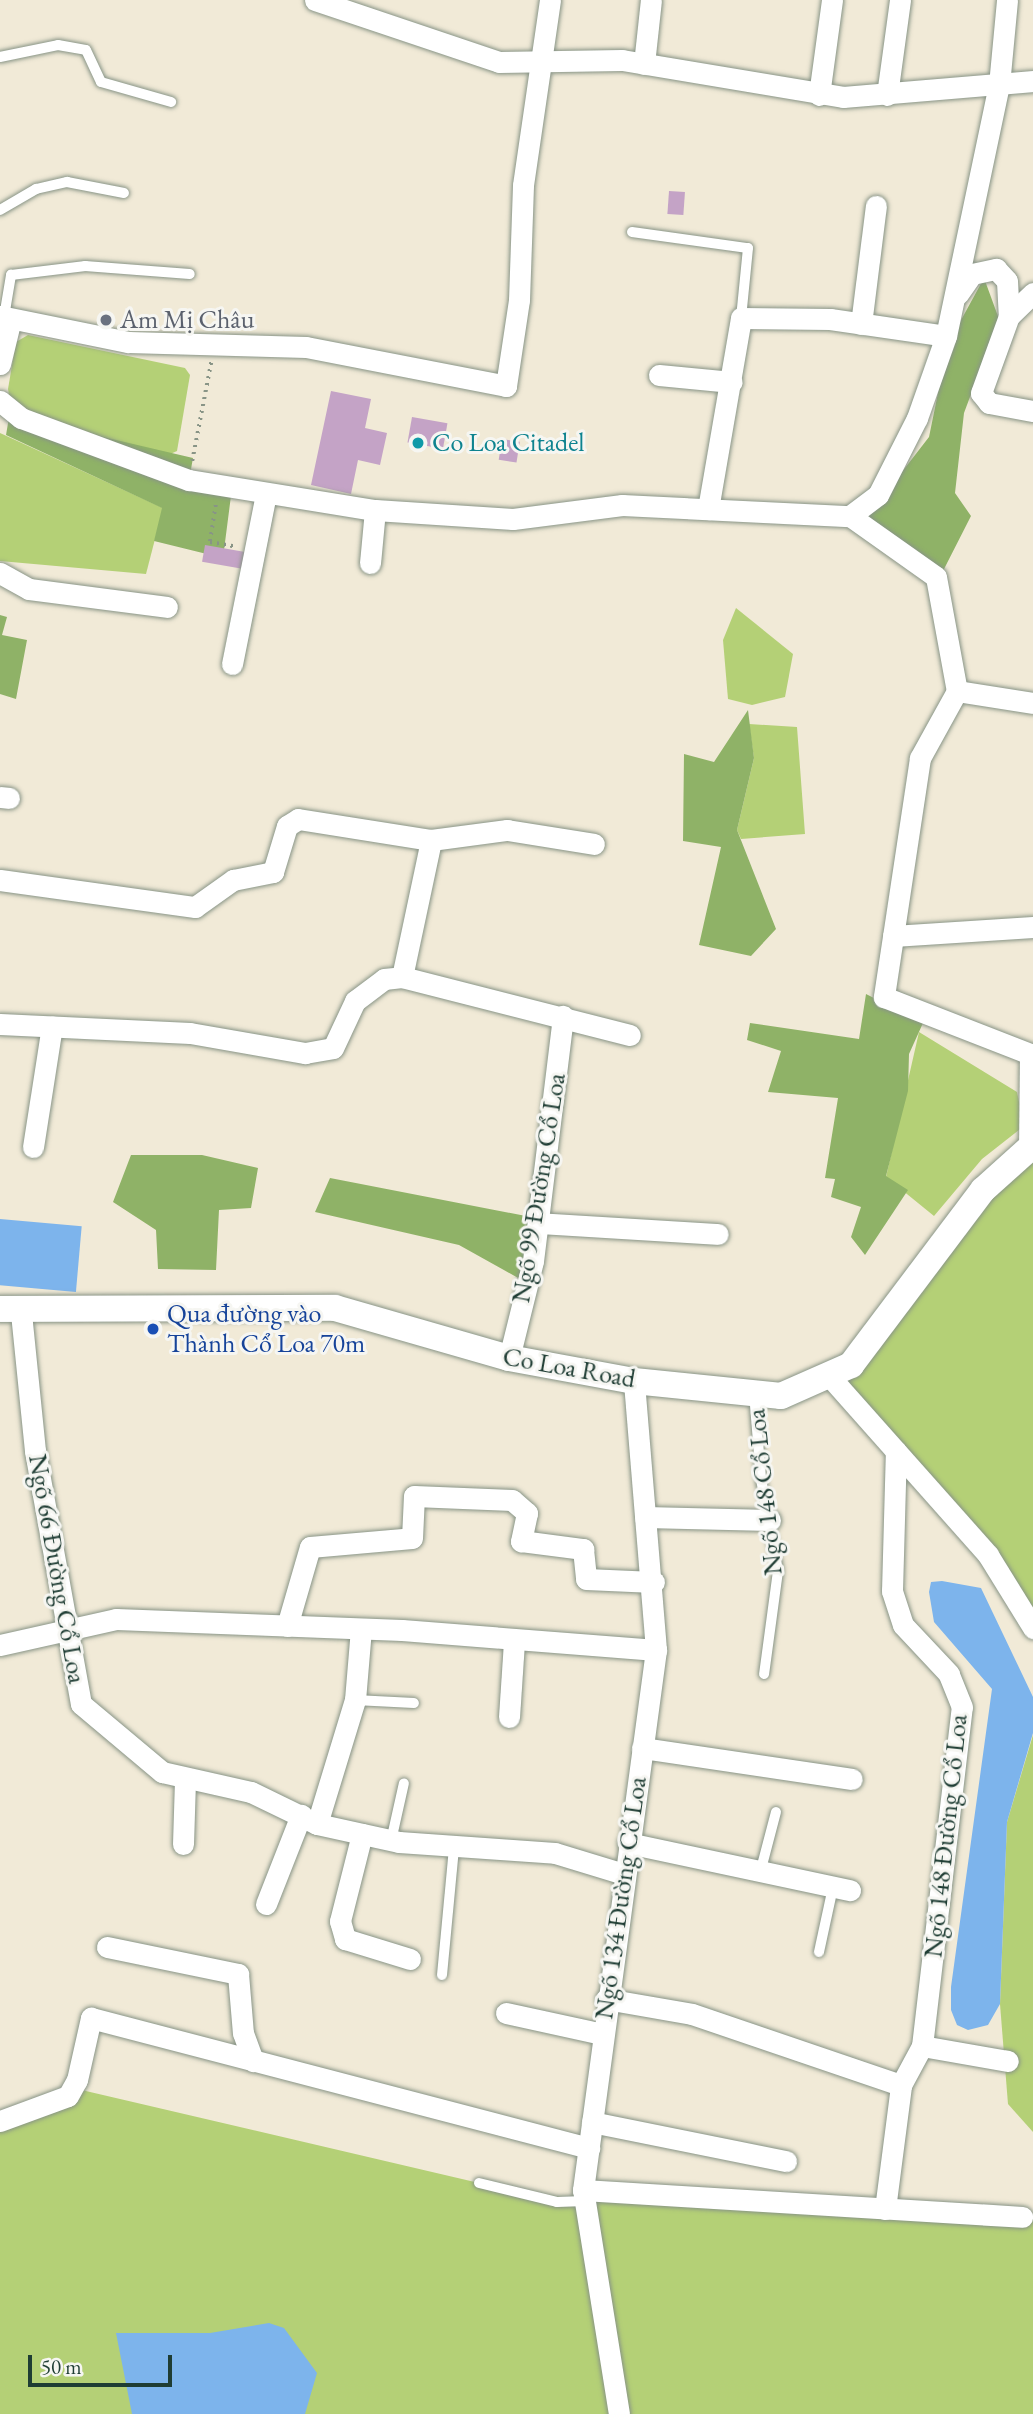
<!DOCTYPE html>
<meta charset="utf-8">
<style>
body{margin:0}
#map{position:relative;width:1033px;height:2414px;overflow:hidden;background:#f1ead7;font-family:"EB Garamond",serif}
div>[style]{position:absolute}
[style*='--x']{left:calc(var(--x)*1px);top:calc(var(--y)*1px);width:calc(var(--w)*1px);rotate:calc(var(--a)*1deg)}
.green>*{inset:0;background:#b4d076}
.forest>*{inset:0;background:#8fb267}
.water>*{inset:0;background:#7db4ec;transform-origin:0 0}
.building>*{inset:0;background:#c4a3c6;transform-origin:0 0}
.path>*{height:3.5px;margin-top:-1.75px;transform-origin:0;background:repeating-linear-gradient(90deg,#889486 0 2px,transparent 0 7px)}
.roads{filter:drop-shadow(0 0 2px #889486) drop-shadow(0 0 2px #889486)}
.service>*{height:10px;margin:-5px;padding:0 5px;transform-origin:5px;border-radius:5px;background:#fff}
.minor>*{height:21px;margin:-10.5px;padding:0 10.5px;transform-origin:10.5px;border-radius:10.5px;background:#fff}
.tertiary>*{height:26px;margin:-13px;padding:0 13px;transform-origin:13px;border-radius:13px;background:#fff}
.dots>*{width:19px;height:19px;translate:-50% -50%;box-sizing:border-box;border:4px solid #f6f6f2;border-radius:50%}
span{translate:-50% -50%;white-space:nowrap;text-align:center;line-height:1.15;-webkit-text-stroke:6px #f6f6f2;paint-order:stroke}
.worship-label{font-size:26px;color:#5b616d}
.left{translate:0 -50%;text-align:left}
.culture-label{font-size:26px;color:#0d838f}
.street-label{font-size:26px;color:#1f3d34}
.transit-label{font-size:26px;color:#164399}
.scale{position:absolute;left:28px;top:2355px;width:144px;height:32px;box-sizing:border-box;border:4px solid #1f3d34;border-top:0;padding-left:9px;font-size:21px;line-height:24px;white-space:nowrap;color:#1f3d34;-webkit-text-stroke:5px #f6f6f2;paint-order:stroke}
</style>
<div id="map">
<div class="green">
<div style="clip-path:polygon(28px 335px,185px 368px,190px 375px,177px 451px,168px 455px,27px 418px,11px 406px,8px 389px,16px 342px)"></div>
<div style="clip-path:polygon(0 433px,163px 508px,146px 574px,0 561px)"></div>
<div style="clip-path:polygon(736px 608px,793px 654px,785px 697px,752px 705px,728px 699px,723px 640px)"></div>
<div style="clip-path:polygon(749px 724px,797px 727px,805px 834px,741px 839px,737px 830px,754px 758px)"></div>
<div style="clip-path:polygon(919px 1032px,1017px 1092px,1024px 1126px,982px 1159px,934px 1216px,886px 1177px)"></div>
<div style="clip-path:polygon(1033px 1145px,1033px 1634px,988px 1555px,831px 1378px)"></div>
<div style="clip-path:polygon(1033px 1735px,1033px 2132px,1008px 2104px,1000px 2004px,1007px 1822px)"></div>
<div style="clip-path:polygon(73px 2088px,479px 2183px,585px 2201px,1033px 2216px,1033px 2414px,0 2414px,0 2120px)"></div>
</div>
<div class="forest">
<div style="clip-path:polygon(984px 278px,999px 319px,964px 413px,955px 493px,971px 516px,943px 571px,867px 517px,929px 437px,948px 344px)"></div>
<div style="clip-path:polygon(11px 406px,22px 418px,193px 458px,189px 480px,232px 488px,223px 558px,154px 541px,162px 508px,6px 435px)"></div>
<div style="clip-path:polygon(0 615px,7px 617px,2px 635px,27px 640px,16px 699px,0 694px)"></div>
<div style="clip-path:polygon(748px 710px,754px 758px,737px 830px,776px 929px,751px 956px,699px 945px,721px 847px,683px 841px,684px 754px,714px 762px)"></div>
<div style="clip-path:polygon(866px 994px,923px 1023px,909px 1054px,908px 1091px,886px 1176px,908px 1190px,865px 1255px,851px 1237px,861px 1207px,831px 1197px,835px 1179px,825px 1178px,838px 1098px,768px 1092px,781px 1051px,747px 1040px,750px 1023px,859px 1039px)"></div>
<div style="clip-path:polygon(131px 1155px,202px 1155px,258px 1168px,251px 1208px,219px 1210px,216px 1270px,158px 1269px,156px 1230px,113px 1202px)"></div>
<div style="clip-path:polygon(330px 1178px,531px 1217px,520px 1279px,459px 1245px,315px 1212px)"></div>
</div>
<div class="water">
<div style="left:0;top:1219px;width:82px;height:66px;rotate:5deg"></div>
<div style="clip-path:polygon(942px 1581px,981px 1588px,1033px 1697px,1033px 1733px,1007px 1822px,1000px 2004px,988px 2025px,968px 2030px,957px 2025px,951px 2010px,951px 1987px,992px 1689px,934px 1622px,929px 1592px,931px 1582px)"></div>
<div style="clip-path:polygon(269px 2323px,284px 2328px,317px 2373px,305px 2414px,132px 2414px,116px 2333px,210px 2333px)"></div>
</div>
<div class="building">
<div style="left:669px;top:191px;width:16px;height:23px;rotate:4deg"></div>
<div style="clip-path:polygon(331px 391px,371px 399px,365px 428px,387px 433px,380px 465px,358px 460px,351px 494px,311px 485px)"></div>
<div style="left:412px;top:417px;width:36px;height:26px;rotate:10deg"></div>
<div style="left:502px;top:439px;width:18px;height:21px;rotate:9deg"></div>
<div style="left:205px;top:545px;width:48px;height:17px;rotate:10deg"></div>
</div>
<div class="path">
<div style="--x:192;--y:461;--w:101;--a:-79.1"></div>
<div style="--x:216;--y:505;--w:37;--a:99"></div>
<div style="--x:210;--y:542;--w:27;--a:10"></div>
</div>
<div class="roads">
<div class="service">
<div style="--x:0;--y:57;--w:59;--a:-11.7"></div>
<div style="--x:58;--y:45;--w:28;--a:10"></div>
<div style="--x:86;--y:50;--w:35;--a:65"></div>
<div style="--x:101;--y:82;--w:73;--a:15.9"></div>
<div style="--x:0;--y:210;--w:42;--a:-30.3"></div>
<div style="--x:36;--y:189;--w:32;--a:-13"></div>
<div style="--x:67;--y:182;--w:58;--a:10.9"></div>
<div style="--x:632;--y:232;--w:117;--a:7.9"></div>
<div style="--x:748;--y:248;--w:70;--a:95.7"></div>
<div style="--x:4;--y:317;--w:43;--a:-80.5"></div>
<div style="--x:11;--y:275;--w:75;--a:-6.9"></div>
<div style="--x:85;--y:266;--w:105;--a:4.4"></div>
<div style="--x:754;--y:1393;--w:86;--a:85.3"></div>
<div style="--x:761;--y:1479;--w:94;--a:79.5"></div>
<div style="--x:778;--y:1571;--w:104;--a:97.7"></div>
<div style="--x:355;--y:1700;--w:59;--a:2.9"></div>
<div style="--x:391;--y:1841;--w:59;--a:-77.4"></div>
<div style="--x:760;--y:1873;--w:63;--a:-75.3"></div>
<div style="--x:819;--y:1952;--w:66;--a:-77.8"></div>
<div style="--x:442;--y:1975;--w:129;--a:-84.6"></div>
<div style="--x:479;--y:2183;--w:80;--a:13.7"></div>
<div style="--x:557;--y:2202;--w:28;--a:-2"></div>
</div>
<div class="minor">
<div style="--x:315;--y:0;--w:194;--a:18.6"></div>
<div style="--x:499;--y:62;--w:123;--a:-0.9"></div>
<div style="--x:622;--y:60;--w:224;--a:9.5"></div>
<div style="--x:843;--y:97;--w:191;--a:-4.8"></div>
<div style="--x:644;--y:64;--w:64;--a:-83.8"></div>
<div style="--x:819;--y:95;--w:96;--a:-82.2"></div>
<div style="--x:887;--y:95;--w:96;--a:-82.2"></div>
<div style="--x:1033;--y:293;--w:33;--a:136"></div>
<div style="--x:1009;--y:316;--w:82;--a:110"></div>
<div style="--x:981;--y:393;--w:13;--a:51"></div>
<div style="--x:989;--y:403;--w:45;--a:10.3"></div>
<div style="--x:958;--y:294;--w:24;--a:-55"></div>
<div style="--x:972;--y:274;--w:25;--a:-12"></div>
<div style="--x:996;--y:269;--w:16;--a:47"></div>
<div style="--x:1007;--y:281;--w:35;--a:87"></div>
<div style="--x:0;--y:316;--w:131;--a:11.5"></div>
<div style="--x:128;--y:342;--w:178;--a:1.6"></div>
<div style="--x:306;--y:347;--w:204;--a:11"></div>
<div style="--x:506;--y:386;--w:87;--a:-81.4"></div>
<div style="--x:519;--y:300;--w:115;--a:-88"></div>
<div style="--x:523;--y:185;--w:187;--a:-81.7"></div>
<div style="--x:861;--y:324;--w:119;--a:-82.8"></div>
<div style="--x:0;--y:364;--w:46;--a:-76.3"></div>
<div style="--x:659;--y:375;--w:73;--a:5.5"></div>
<div style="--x:0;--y:401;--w:27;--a:39"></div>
<div style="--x:21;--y:418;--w:179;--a:20.3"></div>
<div style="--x:189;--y:480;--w:188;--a:9.2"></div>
<div style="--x:375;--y:510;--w:138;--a:3.7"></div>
<div style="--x:513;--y:519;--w:110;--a:-7.3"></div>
<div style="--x:622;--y:505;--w:228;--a:2.8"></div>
<div style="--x:850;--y:516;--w:105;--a:35.3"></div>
<div style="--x:936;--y:577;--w:116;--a:79.6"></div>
<div style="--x:957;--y:691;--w:77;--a:118.9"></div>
<div style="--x:920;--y:758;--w:242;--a:98.6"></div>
<div style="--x:884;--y:997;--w:157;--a:21.3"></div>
<div style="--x:1030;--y:1054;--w:94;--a:90.6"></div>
<div style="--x:708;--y:509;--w:194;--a:-80.2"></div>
<div style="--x:741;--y:318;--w:89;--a:0.6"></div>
<div style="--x:830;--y:319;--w:117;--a:8.3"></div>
<div style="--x:850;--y:516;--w:35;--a:-37"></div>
<div style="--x:878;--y:495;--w:86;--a:-63.1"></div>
<div style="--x:917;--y:418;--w:87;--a:-70.5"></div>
<div style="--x:946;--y:336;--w:257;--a:-78.1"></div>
<div style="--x:999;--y:85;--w:85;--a:-84.6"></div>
<div style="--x:370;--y:563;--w:53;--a:-84.6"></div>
<div style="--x:0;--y:573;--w:33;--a:29"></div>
<div style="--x:29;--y:589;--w:139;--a:7.4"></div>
<div style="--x:232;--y:664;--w:173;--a:-78.7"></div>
<div style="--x:957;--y:691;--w:77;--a:9"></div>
<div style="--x:0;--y:797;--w:9;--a:6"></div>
<div style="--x:0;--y:880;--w:197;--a:7.9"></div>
<div style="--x:195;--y:907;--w:47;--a:-35.4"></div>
<div style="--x:233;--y:880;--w:41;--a:-11.3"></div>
<div style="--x:273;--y:872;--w:48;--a:-73.1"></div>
<div style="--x:287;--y:826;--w:13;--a:-32"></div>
<div style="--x:298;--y:819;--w:135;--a:9"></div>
<div style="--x:431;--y:840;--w:77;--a:-7.5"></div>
<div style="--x:507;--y:830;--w:88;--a:9.1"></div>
<div style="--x:893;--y:936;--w:140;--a:-3.7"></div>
<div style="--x:402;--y:977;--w:140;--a:-78"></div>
<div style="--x:0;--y:1024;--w:190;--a:2.7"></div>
<div style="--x:190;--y:1033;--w:117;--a:9.9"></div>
<div style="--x:305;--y:1053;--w:28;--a:-10"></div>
<div style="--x:333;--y:1048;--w:52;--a:-64.9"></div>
<div style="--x:355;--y:1001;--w:36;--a:-37"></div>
<div style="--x:384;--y:979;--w:18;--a:-6"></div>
<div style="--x:402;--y:977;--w:235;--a:14.3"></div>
<div style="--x:33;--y:1147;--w:122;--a:-81.1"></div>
<div style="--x:538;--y:1223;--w:180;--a:3.5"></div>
<div style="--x:21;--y:1313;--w:139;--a:84.2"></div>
<div style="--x:35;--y:1451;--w:257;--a:79.7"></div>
<div style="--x:81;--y:1704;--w:106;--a:40"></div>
<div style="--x:162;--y:1772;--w:91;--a:12.7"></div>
<div style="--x:251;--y:1792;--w:73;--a:25.9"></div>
<div style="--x:317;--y:1824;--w:84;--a:12.4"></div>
<div style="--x:399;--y:1842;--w:156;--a:4"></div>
<div style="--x:555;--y:1853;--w:72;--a:16.9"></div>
<div style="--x:509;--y:1358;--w:100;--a:-76.1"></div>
<div style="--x:533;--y:1261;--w:247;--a:-83"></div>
<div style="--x:831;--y:1378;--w:237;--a:48.4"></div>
<div style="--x:988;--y:1555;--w:86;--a:58.3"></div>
<div style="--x:645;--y:1517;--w:125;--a:1.4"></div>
<div style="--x:287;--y:1626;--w:82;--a:-73.8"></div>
<div style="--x:310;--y:1547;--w:102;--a:-5"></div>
<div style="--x:412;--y:1538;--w:42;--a:-87.3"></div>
<div style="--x:414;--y:1496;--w:98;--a:2.3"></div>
<div style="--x:512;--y:1500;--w:20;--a:41"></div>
<div style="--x:527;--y:1513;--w:29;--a:102"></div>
<div style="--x:521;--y:1541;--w:63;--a:7.4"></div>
<div style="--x:583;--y:1549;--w:30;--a:84"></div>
<div style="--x:586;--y:1579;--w:68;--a:2.5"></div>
<div style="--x:0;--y:1645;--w:119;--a:-12.6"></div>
<div style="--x:116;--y:1619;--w:286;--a:2.2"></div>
<div style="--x:402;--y:1630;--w:255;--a:4.5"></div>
<div style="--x:509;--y:1717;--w:76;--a:-86.2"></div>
<div style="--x:642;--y:1748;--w:212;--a:8.4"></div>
<div style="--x:317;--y:1824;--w:130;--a:-73"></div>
<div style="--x:355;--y:1700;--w:71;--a:-85.2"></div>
<div style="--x:362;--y:1834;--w:90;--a:104.2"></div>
<div style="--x:340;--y:1921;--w:19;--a:74"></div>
<div style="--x:345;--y:1939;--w:68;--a:17.1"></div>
<div style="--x:628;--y:1843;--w:227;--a:12"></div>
<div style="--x:183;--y:1844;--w:63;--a:-88.2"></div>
<div style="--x:266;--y:1904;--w:96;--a:-68.5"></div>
<div style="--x:107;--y:1947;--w:134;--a:11.6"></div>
<div style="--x:238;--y:1974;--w:59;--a:85.2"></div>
<div style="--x:243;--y:2033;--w:30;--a:70"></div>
<div style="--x:606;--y:1999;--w:87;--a:9.9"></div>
<div style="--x:692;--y:2014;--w:221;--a:18.8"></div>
<div style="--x:506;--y:2013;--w:98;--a:12.3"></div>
<div style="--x:922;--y:2046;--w:87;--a:9.9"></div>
<div style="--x:0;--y:2121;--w:72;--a:-20.2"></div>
<div style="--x:68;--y:2096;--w:18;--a:-61"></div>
<div style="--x:77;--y:2080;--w:64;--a:-77.3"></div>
<div style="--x:91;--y:2018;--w:515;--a:14.63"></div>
<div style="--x:592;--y:2122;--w:198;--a:11.4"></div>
<div style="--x:583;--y:2190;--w:440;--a:3.5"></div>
<div style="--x:885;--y:2209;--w:125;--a:-82.6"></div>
<div style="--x:901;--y:2085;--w:44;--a:-61.7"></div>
<div style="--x:922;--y:2046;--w:341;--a:-83.3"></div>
<div style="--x:962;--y:1707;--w:35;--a:-112"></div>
<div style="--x:949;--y:1674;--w:67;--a:-133.2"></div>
<div style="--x:903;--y:1625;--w:36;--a:-108"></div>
<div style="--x:892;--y:1591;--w:140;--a:-88.4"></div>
<div style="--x:619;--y:2414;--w:227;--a:-99.1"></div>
<div style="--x:583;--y:2190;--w:545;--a:-82.3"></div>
<div style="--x:656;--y:1650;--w:270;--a:-94.7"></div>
</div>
<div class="tertiary">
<div style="--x:0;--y:1309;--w:335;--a:-0.2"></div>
<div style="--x:335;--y:1308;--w:181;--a:16"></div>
<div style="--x:509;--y:1358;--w:127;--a:10.4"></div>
<div style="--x:634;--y:1381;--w:148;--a:5.8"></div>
<div style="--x:781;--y:1396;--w:77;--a:-23.9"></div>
<div style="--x:851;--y:1365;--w:219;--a:-53"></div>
<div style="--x:983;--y:1190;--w:67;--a:-42"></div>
</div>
</div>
<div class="dots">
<div style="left:106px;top:320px;background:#6b7280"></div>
<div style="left:418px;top:443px;background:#0f9aa8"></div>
<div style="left:153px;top:1329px;background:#1a4fb4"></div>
</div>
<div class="worship-label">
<span class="left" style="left:120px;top:320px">Am Mị Châu</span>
</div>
<div class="culture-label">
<span class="left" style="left:432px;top:443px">Co Loa Citadel</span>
</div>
<div class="street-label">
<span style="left:539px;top:1188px;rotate:-81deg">Ngõ 99 Đường Cổ Loa</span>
<span style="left:569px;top:1368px;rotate:10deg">Co Loa Road</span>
<span style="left:765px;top:1492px;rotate:-96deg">Ngõ 148 Cổ Loa</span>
<span style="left:57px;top:1569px;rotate:80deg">Ngõ 66 Đường Cổ Loa</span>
<span style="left:946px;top:1836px;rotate:-84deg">Ngõ 148 Đường Cổ Loa</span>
<span style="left:621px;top:1898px;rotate:-82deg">Ngõ 134 Đường Cổ Loa</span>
</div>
<div class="transit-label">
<span class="left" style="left:167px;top:1329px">Qua đường vào<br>Thành Cổ Loa 70m</span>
</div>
<div class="scale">50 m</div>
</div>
